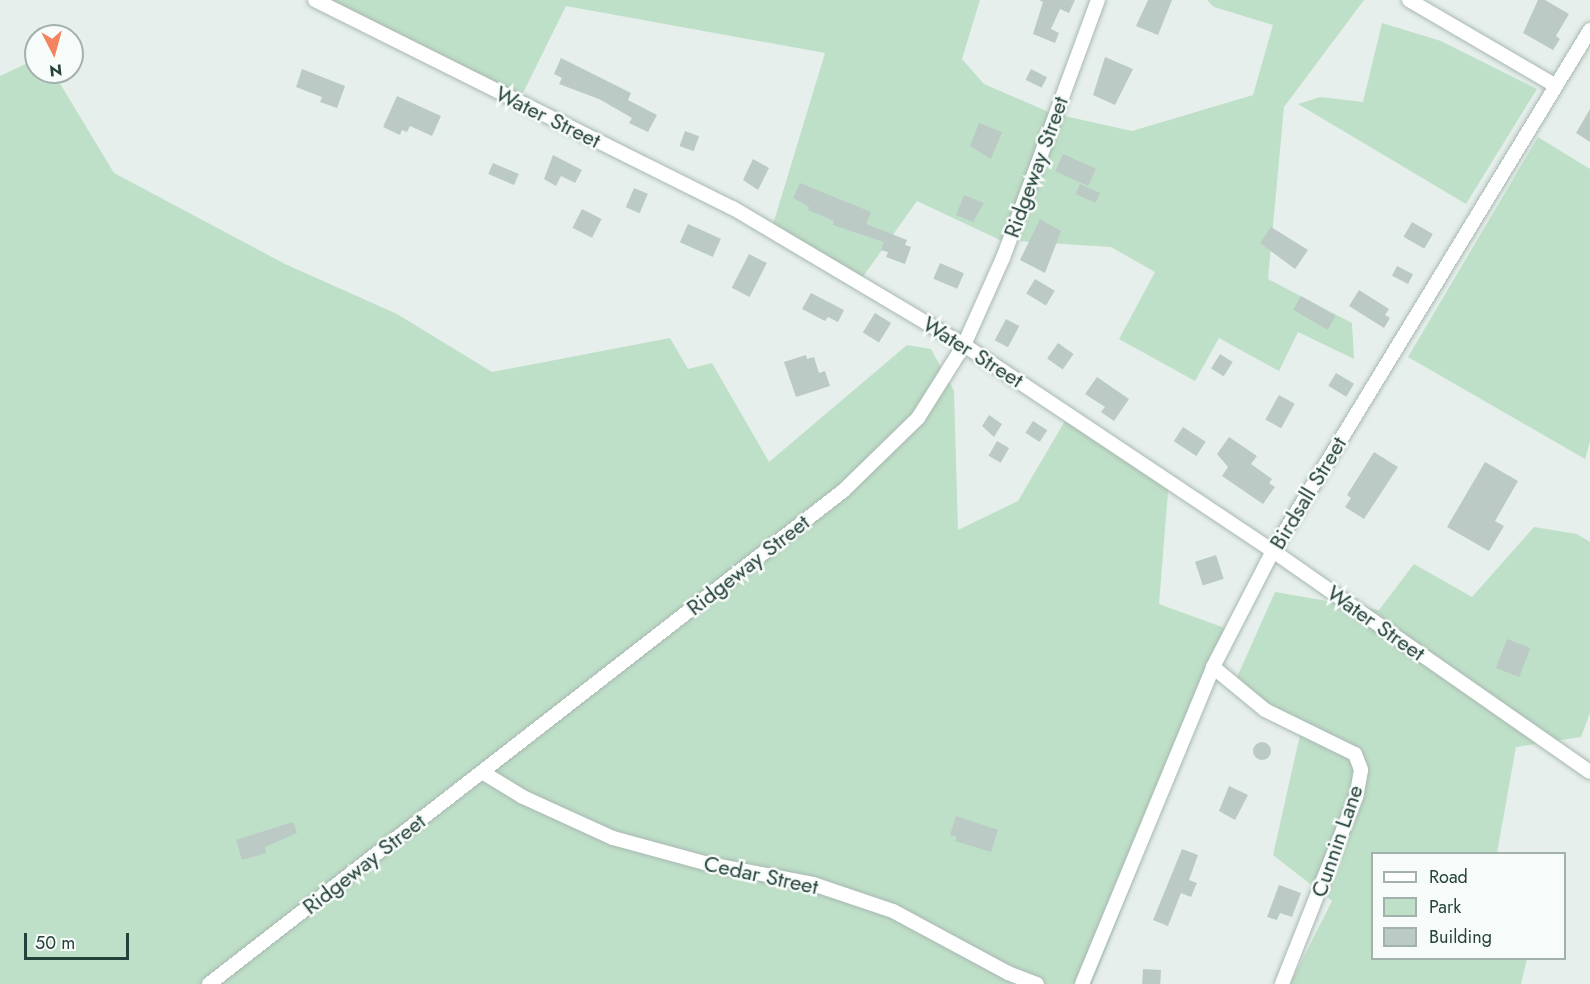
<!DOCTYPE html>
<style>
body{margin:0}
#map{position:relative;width:1590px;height:984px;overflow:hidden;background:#e6efeb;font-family:Jost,sans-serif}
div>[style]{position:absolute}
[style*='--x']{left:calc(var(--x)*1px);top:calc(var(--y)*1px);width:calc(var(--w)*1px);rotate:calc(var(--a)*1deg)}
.green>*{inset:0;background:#bfe0c8}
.building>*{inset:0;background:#bbcac4;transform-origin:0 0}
.round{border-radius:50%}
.roads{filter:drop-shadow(0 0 2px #a8b8b2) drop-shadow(0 0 2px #a8b8b2)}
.street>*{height:14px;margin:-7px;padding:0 7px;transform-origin:7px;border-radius:7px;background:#fff}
span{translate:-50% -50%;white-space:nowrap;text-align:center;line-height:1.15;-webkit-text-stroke:5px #f7fbf9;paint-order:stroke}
.street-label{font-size:22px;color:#24423a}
.legend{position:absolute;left:1371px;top:852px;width:195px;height:108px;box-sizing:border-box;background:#f7fbf9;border:2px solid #a3b1ad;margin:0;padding:8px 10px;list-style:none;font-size:18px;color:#24423a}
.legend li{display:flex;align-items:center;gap:12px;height:30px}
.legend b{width:30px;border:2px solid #a3b1ad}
.north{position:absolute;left:24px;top:24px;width:60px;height:60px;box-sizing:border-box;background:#f7fbf9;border:2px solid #a3b1ad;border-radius:50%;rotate:174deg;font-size:16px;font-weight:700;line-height:24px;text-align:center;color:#24423a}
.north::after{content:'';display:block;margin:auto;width:21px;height:27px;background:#f4845f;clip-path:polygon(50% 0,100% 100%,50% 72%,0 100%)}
.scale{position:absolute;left:24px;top:933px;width:105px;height:27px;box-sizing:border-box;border:3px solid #24423a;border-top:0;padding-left:8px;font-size:18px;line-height:21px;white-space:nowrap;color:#24423a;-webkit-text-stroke:4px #f7fbf9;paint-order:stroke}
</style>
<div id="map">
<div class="green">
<div style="clip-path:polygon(321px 0,980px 0,962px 59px,984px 84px,1051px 113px,1132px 131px,1253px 95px,1273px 25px,1214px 7px,1207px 0,1364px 0,1284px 107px,1268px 279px,1352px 323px,1354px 359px,1298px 332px,1279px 371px,1219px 338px,1195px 381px,1119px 339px,1155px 272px,1111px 247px,1000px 240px,917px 201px,862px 278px,771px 231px,825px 53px,566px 6px,518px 103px)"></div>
<div style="clip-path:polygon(1382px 23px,1441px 41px,1537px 89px,1466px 204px,1298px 104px,1320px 97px,1363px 102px)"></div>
<div style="clip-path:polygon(36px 59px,36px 72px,53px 72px,114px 173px,285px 264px,397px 314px,492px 372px,670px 338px,688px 369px,712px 363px,769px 462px,907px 345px,931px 349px,954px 391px,958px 530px,1018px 501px,1066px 419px,1169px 480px,1159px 604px,1233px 631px,1092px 984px,0 984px,0 76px)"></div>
<div style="clip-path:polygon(1538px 137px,1590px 169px,1590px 441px,1585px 459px,1408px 357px)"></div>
<div style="clip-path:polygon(1534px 527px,1577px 534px,1590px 542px,1590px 713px,1581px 737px,1516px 747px,1497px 853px,1372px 854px,1372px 958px,1527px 959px,1521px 984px,1290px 984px,1332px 901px,1273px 855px,1300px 735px,1234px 684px,1275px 592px,1379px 610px,1414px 564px,1472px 597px)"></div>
</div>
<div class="building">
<div style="clip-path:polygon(1039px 0,1075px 0,1069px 13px,1060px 9px,1051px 29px,1059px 33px,1055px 43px,1033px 34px,1043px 2px)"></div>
<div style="clip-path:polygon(1148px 0,1172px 0,1158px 35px,1136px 26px)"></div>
<div style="clip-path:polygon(1538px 0,1545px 0,1569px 14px,1556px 36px,1560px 39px,1553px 50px,1523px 33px)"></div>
<div style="clip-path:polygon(1105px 57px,1133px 69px,1115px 105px,1093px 95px)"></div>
<div style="clip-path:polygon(561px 58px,631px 93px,628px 100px,657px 115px,648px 132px,629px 123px,632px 118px,599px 99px,559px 84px,562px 78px,554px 74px)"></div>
<div style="clip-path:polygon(302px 69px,345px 86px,337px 108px,320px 102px,322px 97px,296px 87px)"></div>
<div style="left:1031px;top:69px;width:18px;height:12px;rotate:27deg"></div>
<div style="clip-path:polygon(397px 96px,441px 116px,432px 136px,410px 126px,407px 132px,402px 130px,400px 135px,383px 127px)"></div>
<div style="clip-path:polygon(1590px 109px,1590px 142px,1576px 133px)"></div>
<div style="clip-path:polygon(979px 123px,1002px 132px,991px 159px,970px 146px)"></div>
<div style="left:685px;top:131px;width:15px;height:16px;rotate:20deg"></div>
<div style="left:1063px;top:154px;width:36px;height:19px;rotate:24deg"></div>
<div style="clip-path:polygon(553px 155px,582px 170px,575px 183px,561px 176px,556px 186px,544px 179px)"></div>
<div style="clip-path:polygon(753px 159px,769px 168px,758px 190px,743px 180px)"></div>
<div style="left:493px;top:163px;width:28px;height:12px;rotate:23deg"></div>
<div style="clip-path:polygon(800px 183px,871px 212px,866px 224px,907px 240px,905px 245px,911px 247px,905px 264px,886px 257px,888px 252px,881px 250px,884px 242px,833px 225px,834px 221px,808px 210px,809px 207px,793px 198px)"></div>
<div style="left:1080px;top:184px;width:22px;height:11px;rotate:24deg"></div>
<div style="left:634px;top:188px;width:15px;height:21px;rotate:23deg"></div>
<div style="clip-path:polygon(964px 195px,984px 203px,973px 222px,956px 215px)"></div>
<div style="left:582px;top:209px;width:22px;height:21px;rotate:27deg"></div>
<div style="clip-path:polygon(1040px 219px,1061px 231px,1045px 273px,1020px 260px)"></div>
<div style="left:1412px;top:222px;width:24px;height:17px;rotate:30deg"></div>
<div style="left:688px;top:224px;width:36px;height:20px;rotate:24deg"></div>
<div style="clip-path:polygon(1271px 227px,1308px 250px,1295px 269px,1260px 243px)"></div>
<div style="left:749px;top:254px;width:20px;height:38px;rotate:27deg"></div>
<div style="left:940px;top:263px;width:26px;height:17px;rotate:23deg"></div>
<div style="left:1397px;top:266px;width:18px;height:11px;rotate:27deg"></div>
<div style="left:1035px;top:279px;width:23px;height:17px;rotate:31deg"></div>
<div style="clip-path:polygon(1359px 290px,1389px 309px,1385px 315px,1390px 318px,1384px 328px,1349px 306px)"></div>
<div style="clip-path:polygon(811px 293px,844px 310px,838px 322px,828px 317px,825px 321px,802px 309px)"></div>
<div style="left:1301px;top:296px;width:40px;height:16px;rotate:30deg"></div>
<div style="left:875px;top:313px;width:19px;height:23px;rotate:32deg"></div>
<div style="left:1006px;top:319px;width:15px;height:24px;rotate:28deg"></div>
<div style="left:1058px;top:343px;width:19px;height:19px;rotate:35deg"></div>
<div style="left:1220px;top:354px;width:15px;height:17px;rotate:32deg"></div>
<div style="clip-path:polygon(806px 355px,807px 359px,814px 357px,819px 373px,825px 371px,830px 386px,796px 397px,784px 362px)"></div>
<div style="left:1336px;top:373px;width:21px;height:15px;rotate:31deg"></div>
<div style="clip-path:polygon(1097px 377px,1129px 399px,1114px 421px,1101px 412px,1105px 407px,1085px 394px)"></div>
<div style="left:1279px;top:395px;width:18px;height:28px;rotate:29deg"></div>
<div style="clip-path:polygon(989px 415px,1002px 424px,994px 437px,982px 426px)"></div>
<div style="left:1033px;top:421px;width:17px;height:14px;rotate:33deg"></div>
<div style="left:1183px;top:427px;width:27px;height:17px;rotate:33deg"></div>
<div style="clip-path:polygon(1229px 437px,1257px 456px,1251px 464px,1272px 479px,1269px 483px,1275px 487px,1263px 504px,1222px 476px,1228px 467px,1217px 454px)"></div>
<div style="left:997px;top:441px;width:14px;height:17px;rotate:30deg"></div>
<div style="clip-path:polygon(1374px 452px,1398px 467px,1364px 519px,1345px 507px,1351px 498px,1347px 495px)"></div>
<div style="clip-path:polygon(1485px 462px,1518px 481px,1495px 521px,1504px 526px,1489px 551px,1447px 527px)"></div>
<div style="left:1216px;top:555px;width:25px;height:22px;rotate:72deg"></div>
<div style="left:1507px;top:639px;width:25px;height:31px;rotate:21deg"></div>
<div class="round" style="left:1253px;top:742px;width:18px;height:18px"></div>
<div style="clip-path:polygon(1229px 786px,1248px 795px,1235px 820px,1219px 811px)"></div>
<div style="clip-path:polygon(956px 816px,998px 830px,991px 852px,955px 841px,957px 837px,950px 835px)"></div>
<div style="clip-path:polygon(293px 822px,297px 833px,265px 847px,266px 853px,242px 860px,236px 840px)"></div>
<div style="clip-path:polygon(1182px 849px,1198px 855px,1189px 880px,1197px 883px,1191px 897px,1181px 893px,1168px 926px,1153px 920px)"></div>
<div style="clip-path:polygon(1279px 885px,1301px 893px,1292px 917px,1280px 913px,1277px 920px,1267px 917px)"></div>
<div style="left:1143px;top:969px;width:18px;height:15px;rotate:3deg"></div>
</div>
<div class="roads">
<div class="street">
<div style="--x:315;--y:0;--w:467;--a:26.5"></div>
<div style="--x:733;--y:208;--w:269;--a:30.7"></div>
<div style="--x:964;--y:345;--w:371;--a:33.7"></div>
<div style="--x:1273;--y:551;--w:386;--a:34.9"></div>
<div style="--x:1409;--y:0;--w:170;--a:30.3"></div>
<div style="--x:1213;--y:667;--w:67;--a:39.6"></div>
<div style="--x:1265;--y:710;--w:100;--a:26.1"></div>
<div style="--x:1355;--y:754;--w:17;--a:69"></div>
<div style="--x:1361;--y:770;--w:27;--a:100"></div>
<div style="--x:1356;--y:797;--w:201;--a:111.6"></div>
<div style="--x:482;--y:772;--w:48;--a:31.4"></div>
<div style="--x:523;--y:797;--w:99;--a:24.5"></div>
<div style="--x:613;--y:838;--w:95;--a:15.2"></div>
<div style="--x:705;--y:863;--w:110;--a:11"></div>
<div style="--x:813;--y:884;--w:84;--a:18.6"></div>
<div style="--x:893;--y:911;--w:131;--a:28.3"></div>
<div style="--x:1008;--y:973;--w:31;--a:21"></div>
<div style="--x:209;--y:984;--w:803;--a:-37.87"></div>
<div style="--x:843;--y:491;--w:105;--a:-44.2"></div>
<div style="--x:918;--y:418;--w:86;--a:-57.8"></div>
<div style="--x:964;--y:345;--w:95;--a:-65.9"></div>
<div style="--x:1003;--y:258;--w:275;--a:-69.8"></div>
<div style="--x:1082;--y:984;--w:343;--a:-67.5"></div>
<div style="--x:1213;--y:667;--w:131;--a:-62.7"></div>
<div style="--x:1273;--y:551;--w:610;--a:-58.68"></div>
</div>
</div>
<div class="street-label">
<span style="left:548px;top:117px;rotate:26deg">Water Street</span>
<span style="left:1036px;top:167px;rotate:-70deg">Ridgeway Street</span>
<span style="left:973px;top:352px;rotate:32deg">Water Street</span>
<span style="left:1308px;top:493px;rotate:-59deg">Birdsall Street</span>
<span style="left:748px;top:565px;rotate:-38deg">Ridgeway Street</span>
<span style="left:1376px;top:623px;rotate:35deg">Water Street</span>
<span style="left:1337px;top:841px;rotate:-71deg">Cunnin Lane</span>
<span style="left:364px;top:864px;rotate:-38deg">Ridgeway Street</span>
<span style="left:761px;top:875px;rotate:12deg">Cedar Street</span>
</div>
<ul class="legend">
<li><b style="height:8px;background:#fff"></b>Road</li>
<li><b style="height:16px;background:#bfe0c8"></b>Park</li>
<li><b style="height:16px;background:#bbcac4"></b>Building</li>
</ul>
<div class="north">N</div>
<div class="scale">50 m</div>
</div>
